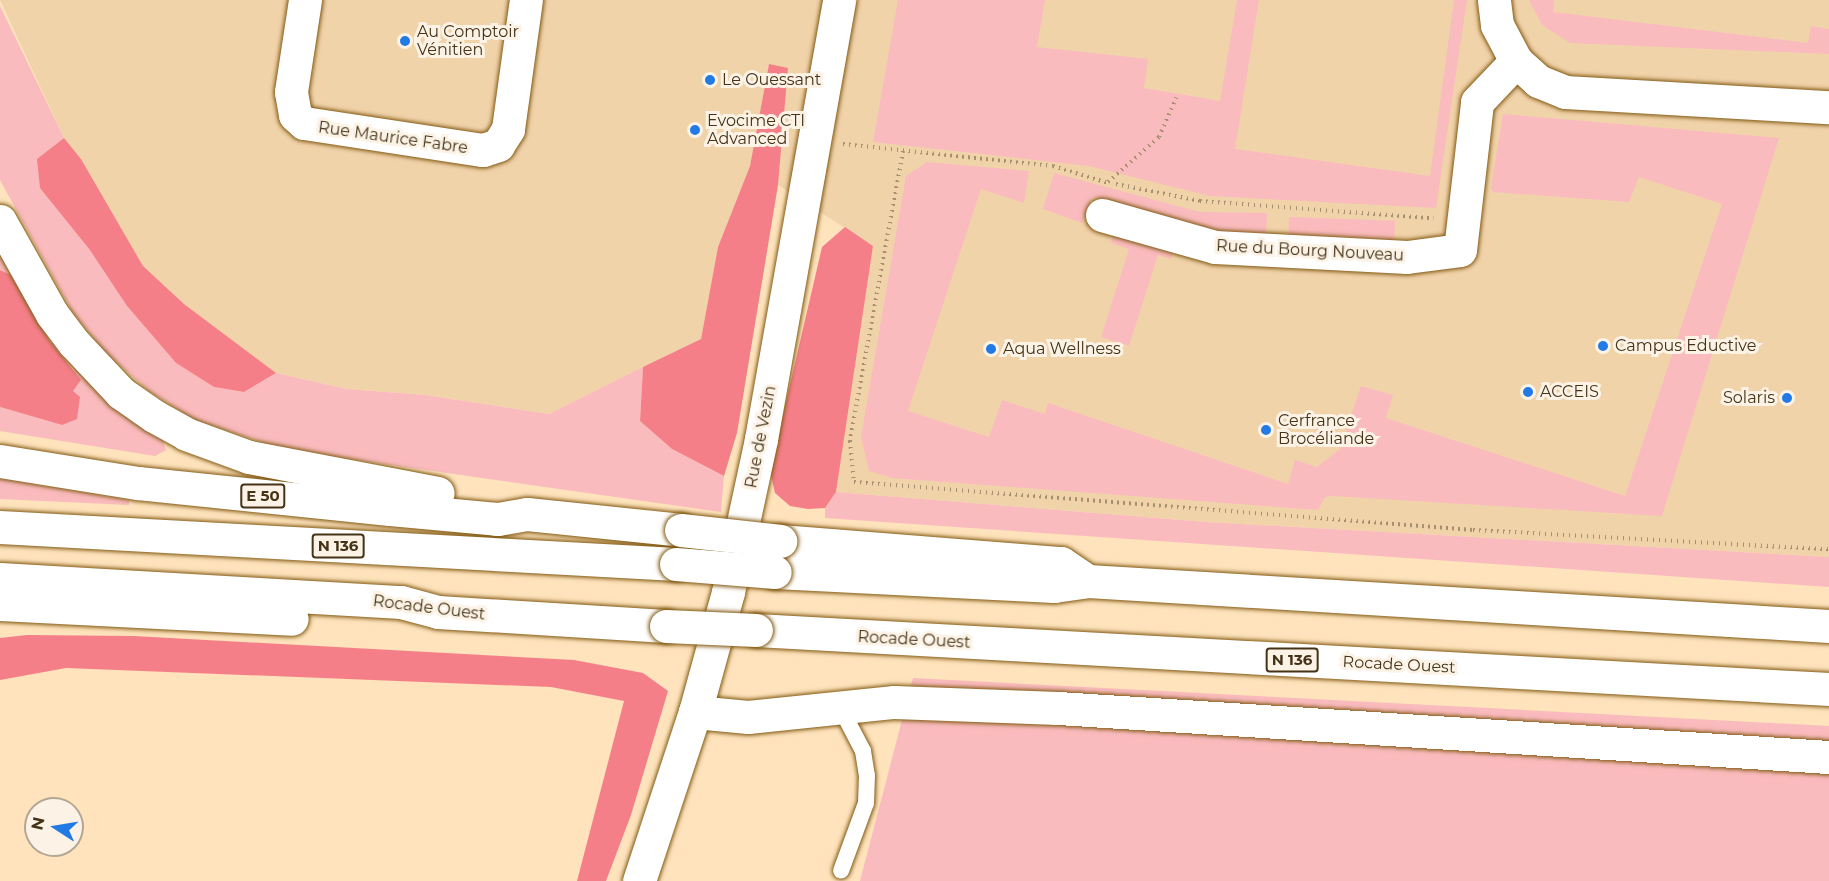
<!DOCTYPE html>
<meta charset="utf-8">
<style>
body{margin:0}
#map{position:relative;width:1829px;height:881px;overflow:hidden;background:#fee3bc;font-family:Montserrat,sans-serif}
div>[style]{position:absolute}
[style*='--x']{left:calc(var(--x)*1px);top:calc(var(--y)*1px);width:calc(var(--w)*1px);rotate:calc(var(--a)*1deg)}
.built>*{inset:0;background:#f1d3aa}
.green>*{inset:0;background:#fabbbe;transform-origin:0 0}
.forest>*{inset:0;background:#f57f89}
.path>*{height:4px;margin-top:-2px;transform-origin:0;background:repeating-linear-gradient(90deg,#a7906f 0 1.5px,transparent 0 6px)}
.roads{filter:drop-shadow(0 0 2px #835a13) drop-shadow(0 0 2px #835a13)}
.lane>*{height:16px;margin:-8px;padding:0 8px;transform-origin:8px;border-radius:8px;background:#fff}
.street>*{height:33px;margin:-16.5px;padding:0 16.5px;transform-origin:16.5px;border-radius:16.5px;background:#fff}
.secondary>*{height:33px;margin:-16.5px;padding:0 16.5px;transform-origin:16.5px;border-radius:16.5px;background:#fff}
.highway>*{height:33px;margin:-16.5px;padding:0 16.5px;transform-origin:16.5px;border-radius:16.5px;background:#fff}
.bridges{filter:drop-shadow(0 0 2px #835a13) drop-shadow(0 0 2px #835a13)}
.highway-bridge>*{height:33px;margin:-16.5px;padding:0 16.5px;transform-origin:16.5px;border-radius:16.5px;background:#fff}
.dots>*{width:16px;height:16px;translate:-50% -50%;box-sizing:border-box;border:3px solid #fcf3e6;border-radius:50%}
span{translate:-50% -50%;white-space:nowrap;text-align:center;line-height:1.15;-webkit-text-stroke:6px #fcf3e6;paint-order:stroke}
.shield-label span{padding:2px 4px;background:#fcf3e6;border:2px solid;border-radius:4px;-webkit-text-stroke-width:0}
.shield-label{font-size:15px;color:#453318;font-weight:700}
.poi-label{font-size:16px;color:#453318}
.left{translate:0 -50%;text-align:left}
.right{translate:-100% -50%;text-align:right}
.street-label{font-size:16px;color:#453318}
.north{position:absolute;left:24px;top:797px;width:60px;height:60px;box-sizing:border-box;background:#fcf3e6;border:2px solid #b3a694;border-radius:50%;rotate:282deg;font-size:16px;font-weight:700;line-height:24px;text-align:center;color:#453318}
.north::after{content:'';display:block;margin:auto;width:21px;height:27px;background:#227ae4;clip-path:polygon(50% 0,100% 100%,50% 72%,0 100%)}
</style>
<div id="map">
<div class="built">
<div style="clip-path:polygon(0 0,1829px 0,1829px 557px,1206px 522px,836px 492px,873px 246px,778px 185px,788px 68px,769px 65px,750px 166px,718px 247px,701px 339px,549px 414px,425px 395px,347px 389px,276px 373px,184px 304px,143px 266px,81px 159px,64px 138px)"></div>
</div>
<div class="green">
<div style="clip-path:polygon(898px 0,1045px 0,1037px 47px,1148px 59px,1144px 88px,1220px 101px,1237px 0,1259px 0,1235px 149px,1430px 176px,1454px 0,1467px 0,1436px 208px,1210px 196px,1089px 166px,873px 142px)"></div>
<div style="clip-path:polygon(1529px 0,1554px 0,1553px 12px,1808px 43px,1811px 26px,1829px 29px,1829px 54px,1570px 43px,1542px 25px)"></div>
<div style="clip-path:polygon(0 6px,64px 138px,38px 159px,127px 306px,176px 363px,214px 387px,244px 392px,276px 373px,347px 389px,425px 395px,549px 414px,643px 367px,640px 421px,672px 449px,724px 476px,721px 512px,286px 450px,195px 420px,149px 391px,107px 354px,73px 313px,0 180px)"></div>
<div style="clip-path:polygon(1503px 114px,1779px 138px,1662px 516px,1332px 496px,1325px 497px,1318px 510px,892px 478px,869px 471px,861px 437px,906px 176px,927px 162px,1029px 171px,1024px 203px,981px 189px,908px 411px,989px 437px,1002px 400px,1045px 414px,1048px 403px,1288px 484px,1295px 460px,1317px 467px,1340px 449px,1361px 386px,1393px 395px,1386px 418px,1625px 496px,1722px 204px,1639px 177px,1629px 202px,1493px 192px,1491px 188px)"></div>
<div style="clip-path:polygon(1054px 173px,1200px 212px,1267px 213px,1266px 235px,1201px 230px,1092px 197px,1082px 223px,1043px 209px)"></div>
<div style="left:1289px;top:217px;width:106px;height:21px;rotate:2deg"></div>
<div style="clip-path:polygon(1114px 231px,1174px 250px,1171px 259px,1158px 255px,1129px 346px,1101px 337px,1129px 249px,1111px 243px)"></div>
<div style="clip-path:polygon(0 240px,160px 432px,166px 450px,155px 456px,0 431px,0 407px,62px 425px,73px 391px,74px 370px,49px 340px,11px 275px,0 270px)"></div>
<div style="clip-path:polygon(0 478px,129px 500px,129px 505px,0 499px)"></div>
<div style="clip-path:polygon(836px 492px,1206px 522px,1829px 557px,1829px 587px,825px 518px,825px 508px)"></div>
<div style="clip-path:polygon(913px 678px,1829px 726px,1829px 881px,860px 881px)"></div>
</div>
<div class="forest">
<div style="clip-path:polygon(769px 64px,788px 68px,778px 185px,737px 433px,724px 476px,672px 449px,640px 421px,643px 367px,701px 339px,718px 247px,750px 166px)"></div>
<div style="clip-path:polygon(64px 138px,81px 159px,143px 266px,184px 304px,276px 373px,244px 392px,214px 387px,176px 363px,127px 306px,90px 250px,40px 188px,37px 159px)"></div>
<div style="clip-path:polygon(845px 227px,873px 246px,836px 492px,825px 508px,808px 509px,790px 506px,775px 493px,770px 471px,822px 247px)"></div>
<div style="clip-path:polygon(0 270px,11px 275px,49px 340px,81px 380px,73px 391px,80px 397px,77px 419px,62px 425px,0 407px)"></div>
<div style="clip-path:polygon(27px 635px,134px 636px,574px 660px,643px 673px,668px 691px,631px 815px,606px 881px,577px 881px,624px 701px,551px 687px,66px 668px,0 680px,0 638px)"></div>
</div>
<div class="path">
<div style="--x:843;--y:144;--w:211;--a:6"></div>
<div style="--x:1053;--y:166;--w:58;--a:17.2"></div>
<div style="--x:903;--y:151;--w:295;--a:100.4"></div>
<div style="--x:850;--y:441;--w:41;--a:84.4"></div>
<div style="--x:854;--y:482;--w:621;--a:4.43"></div>
<div style="--x:1473;--y:530;--w:357;--a:3.1"></div>
<div style="--x:1108;--y:182;--w:68;--a:-41.4"></div>
<div style="--x:1159;--y:137;--w:43;--a:-66.4"></div>
<div style="--x:1116;--y:184;--w:86;--a:11.4"></div>
<div style="--x:1200;--y:201;--w:234;--a:4.2"></div>
</div>
<div class="roads">
<div class="lane">
<div style="--x:840;--y:707;--w:50;--a:62.4"></div>
<div style="--x:863;--y:751;--w:24;--a:81"></div>
<div style="--x:867;--y:775;--w:28;--a:92"></div>
<div style="--x:866;--y:803;--w:72;--a:110.2"></div>
</div>
<div class="street">
<div style="--x:305;--y:0;--w:93;--a:98.7"></div>
<div style="--x:291;--y:92;--w:23;--a:80"></div>
<div style="--x:295;--y:115;--w:12;--a:42"></div>
<div style="--x:304;--y:123;--w:181;--a:8.6"></div>
<div style="--x:483;--y:150;--w:16;--a:-18"></div>
<div style="--x:498;--y:145;--w:19;--a:-58"></div>
<div style="--x:508;--y:129;--w:130;--a:-82.1"></div>
<div style="--x:1516;--y:61;--w:30;--a:42"></div>
<div style="--x:1538;--y:81;--w:29;--a:22"></div>
<div style="--x:1565;--y:92;--w:264;--a:3.3"></div>
<div style="--x:1102;--y:215;--w:117;--a:15.8"></div>
<div style="--x:1215;--y:247;--w:192;--a:3"></div>
<div style="--x:1407;--y:257;--w:53;--a:-7.5"></div>
<div style="--x:1460;--y:250;--w:149;--a:-83.4"></div>
<div style="--x:1477;--y:102;--w:57;--a:-46.4"></div>
<div style="--x:1516;--y:61;--w:41;--a:-117.8"></div>
<div style="--x:1497;--y:25;--w:25;--a:-97"></div>
<div style="--x:695;--y:712;--w:53;--a:5.4"></div>
<div style="--x:748;--y:717;--w:147;--a:-5.9"></div>
<div style="--x:894;--y:702;--w:164;--a:2.1"></div>
<div style="--x:1058;--y:708;--w:773;--a:3.64"></div>
</div>
<div class="secondary">
<div style="--x:639;--y:881;--w:178;--a:-71.7"></div>
<div style="--x:695;--y:712;--w:124;--a:-74.6"></div>
<div style="--x:728;--y:592;--w:157;--a:-77.8"></div>
<div style="--x:761;--y:439;--w:446;--a:-79.9"></div>
</div>
<div class="highway">
<div style="--x:0;--y:221;--w:107;--a:60.8"></div>
<div style="--x:52;--y:314;--w:36;--a:53"></div>
<div style="--x:74;--y:343;--w:69;--a:46.8"></div>
<div style="--x:121;--y:393;--w:40;--a:34.9"></div>
<div style="--x:154;--y:416;--w:37;--a:29"></div>
<div style="--x:186;--y:434;--w:67;--a:20.1"></div>
<div style="--x:249;--y:457;--w:192;--a:10.8"></div>
<div style="--x:0;--y:461;--w:140;--a:9.1"></div>
<div style="--x:138;--y:483;--w:253;--a:5.9"></div>
<div style="--x:390;--y:509;--w:108;--a:5.3"></div>
<div style="--x:498;--y:519;--w:29;--a:-10"></div>
<div style="--x:527;--y:514;--w:155;--a:5.9"></div>
<div style="--x:0;--y:527;--w:677;--a:3.13"></div>
<div style="--x:780;--y:541;--w:282;--a:4.5"></div>
<div style="--x:1061;--y:563;--w:32;--a:34"></div>
<div style="--x:775;--y:572;--w:279;--a:2.9"></div>
<div style="--x:1054;--y:586;--w:34;--a:-8"></div>
<div style="--x:1088;--y:581;--w:742;--a:3.48"></div>
<div style="--x:0;--y:579;--w:402;--a:3.3"></div>
<div style="--x:401;--y:602;--w:38;--a:15"></div>
<div style="--x:438;--y:612;--w:228;--a:3.5"></div>
<div style="--x:0;--y:604;--w:292;--a:2.9"></div>
<div style="--x:756;--y:630;--w:1075;--a:3.15"></div>
</div>
</div>
<div class="bridges">
<div class="highway-bridge">
<div style="--x:681;--y:530;--w:100;--a:6.3"></div>
<div style="--x:676;--y:564;--w:99;--a:4.6"></div>
<div style="--x:666;--y:626;--w:90;--a:2.5"></div>
</div>
</div>
<div class="dots">
<div style="left:405px;top:41px;background:#227ae4"></div>
<div style="left:710px;top:80px;background:#227ae4"></div>
<div style="left:695px;top:130px;background:#227ae4"></div>
<div style="left:1603px;top:346px;background:#227ae4"></div>
<div style="left:991px;top:349px;background:#227ae4"></div>
<div style="left:1528px;top:392px;background:#227ae4"></div>
<div style="left:1787px;top:398px;background:#227ae4"></div>
<div style="left:1266px;top:430px;background:#227ae4"></div>
</div>
<div class="shield-label">
<span style="left:263px;top:496px">E 50</span>
<span style="left:338px;top:546px">N 136</span>
<span style="left:1292px;top:660px">N 136</span>
</div>
<div class="poi-label">
<span class="left" style="left:417px;top:41px">Au Comptoir<br>Vénitien</span>
<span class="left" style="left:722px;top:80px">Le Ouessant</span>
<span class="left" style="left:707px;top:130px">Evocime CTI<br>Advanced</span>
<span class="left" style="left:1615px;top:346px">Campus Eductive</span>
<span class="left" style="left:1003px;top:349px">Aqua Wellness</span>
<span class="left" style="left:1540px;top:392px">ACCEIS</span>
<span class="right" style="left:1775px;top:398px">Solaris</span>
<span class="left" style="left:1278px;top:430px">Cerfrance<br>Brocéliande</span>
</div>
<div class="street-label">
<span style="left:393px;top:138px;rotate:8deg">Rue Maurice Fabre</span>
<span style="left:1310px;top:251px;rotate:3deg">Rue du Bourg Nouveau</span>
<span style="left:761px;top:437px;rotate:-79deg">Rue de Vezin</span>
<span style="left:429px;top:608px;rotate:7deg">Rocade Ouest</span>
<span style="left:914px;top:640px;rotate:3deg">Rocade Ouest</span>
<span style="left:1399px;top:665px;rotate:3deg">Rocade Ouest</span>
</div>
<div class="north">N</div>
</div>
